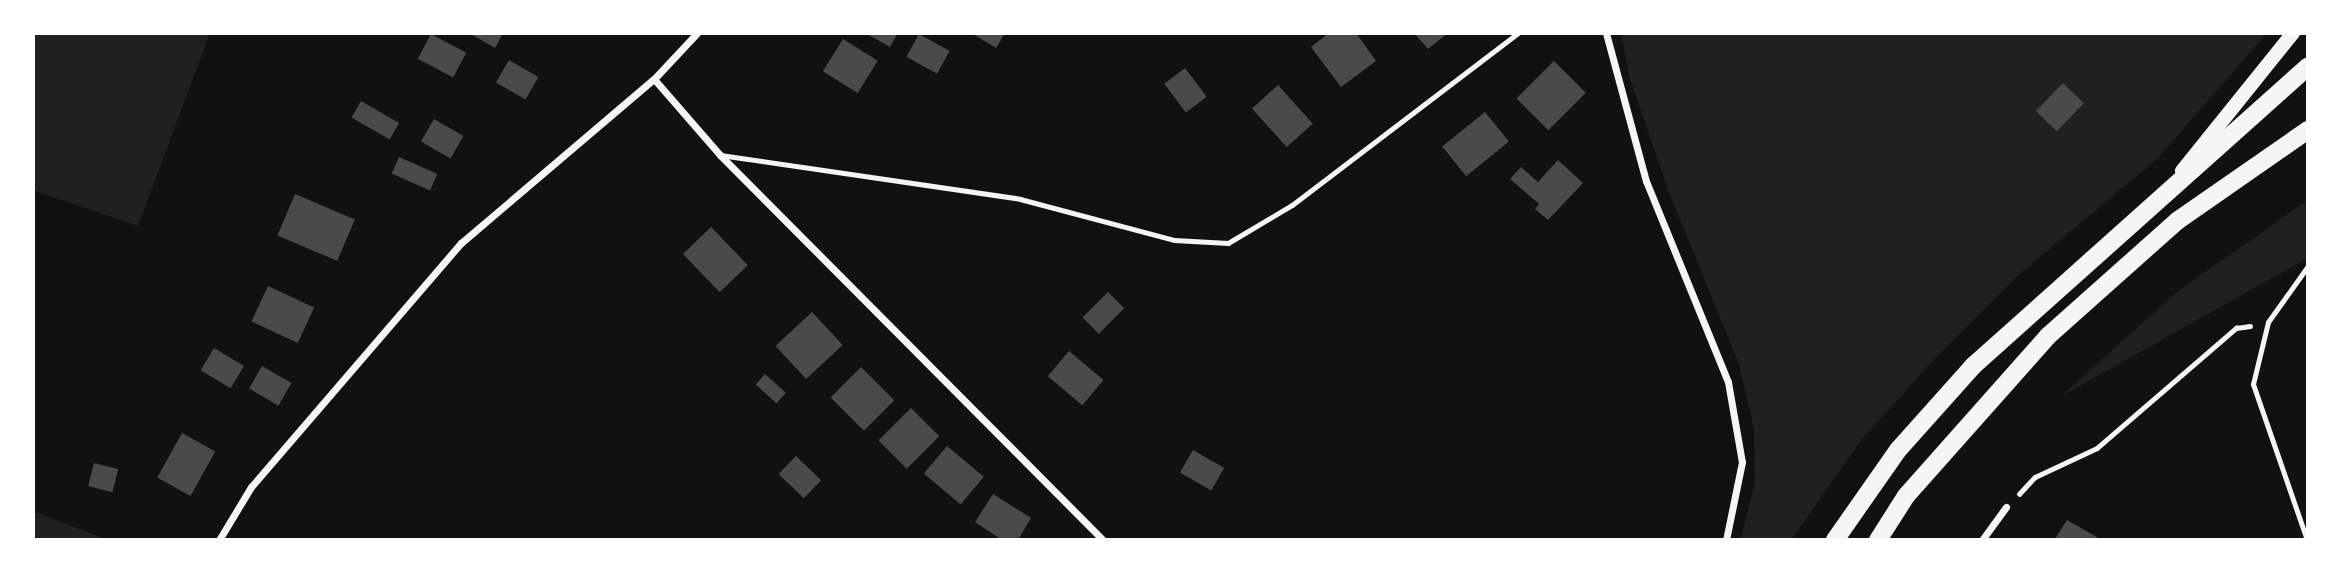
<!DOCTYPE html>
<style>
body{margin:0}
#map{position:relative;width:2341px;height:573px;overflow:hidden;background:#111;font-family:"Crimson Pro",serif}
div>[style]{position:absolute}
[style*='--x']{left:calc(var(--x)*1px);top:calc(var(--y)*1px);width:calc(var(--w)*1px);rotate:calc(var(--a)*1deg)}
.green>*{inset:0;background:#202020}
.building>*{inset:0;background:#4a4a4a;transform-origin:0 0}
.path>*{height:4.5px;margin:-2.25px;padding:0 2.25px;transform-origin:2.25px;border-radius:2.25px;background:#f5f5f5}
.service>*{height:5px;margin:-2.5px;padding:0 2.5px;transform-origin:2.5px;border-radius:2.5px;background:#f5f5f5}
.minor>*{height:7px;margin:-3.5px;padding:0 3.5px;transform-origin:3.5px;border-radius:3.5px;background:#f5f5f5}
.secondary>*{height:14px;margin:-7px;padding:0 7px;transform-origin:7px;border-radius:7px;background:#f5f5f5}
.primary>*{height:18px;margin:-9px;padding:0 9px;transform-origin:9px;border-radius:9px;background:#f5f5f5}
span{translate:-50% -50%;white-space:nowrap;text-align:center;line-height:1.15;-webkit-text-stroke:7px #fff;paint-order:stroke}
.frame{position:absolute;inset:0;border:35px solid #fff;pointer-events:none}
</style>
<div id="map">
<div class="green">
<div style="clip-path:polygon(33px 33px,210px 33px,138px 226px,33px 190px)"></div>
<div style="clip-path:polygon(1621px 33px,2267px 33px,2157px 159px,2015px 278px,1939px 354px,1862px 439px,1791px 540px,1740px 540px,1755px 484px,1754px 429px,1739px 364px,1670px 195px,1629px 76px)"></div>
<div style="clip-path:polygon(2308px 200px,2308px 258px,2060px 397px,2178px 291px)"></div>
<div style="clip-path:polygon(33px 511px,108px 540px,33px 540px)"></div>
</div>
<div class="building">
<div style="clip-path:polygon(469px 33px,503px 33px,495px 48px)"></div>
<div style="clip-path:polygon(865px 33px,898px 33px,890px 47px)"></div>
<div style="clip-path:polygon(971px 33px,1005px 33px,996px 48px)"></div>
<div style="clip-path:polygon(1329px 33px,1356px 33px,1376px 61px,1341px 87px,1311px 47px)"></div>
<div style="clip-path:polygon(1414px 33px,1448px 33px,1428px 49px)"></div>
<div style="left:431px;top:34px;width:40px;height:28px;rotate:28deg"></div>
<div style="left:919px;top:34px;width:35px;height:26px;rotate:29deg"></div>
<div style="left:843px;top:39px;width:41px;height:38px;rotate:32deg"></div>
<div style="left:509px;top:60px;width:34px;height:26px;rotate:30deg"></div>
<div style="left:1554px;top:61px;width:45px;height:53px;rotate:45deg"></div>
<div style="left:1185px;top:68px;width:36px;height:26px;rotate:53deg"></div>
<div style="left:2063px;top:83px;width:29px;height:39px;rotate:44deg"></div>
<div style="left:1278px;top:85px;width:52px;height:35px;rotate:48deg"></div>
<div style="left:361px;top:101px;width:44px;height:19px;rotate:30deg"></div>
<div style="left:1485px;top:112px;width:38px;height:55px;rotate:51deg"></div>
<div style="left:434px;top:119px;width:34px;height:26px;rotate:30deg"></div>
<div style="left:399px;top:157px;width:42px;height:18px;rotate:24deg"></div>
<div style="clip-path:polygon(1558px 160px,1583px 183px,1548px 220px,1535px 209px,1539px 204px,1510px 179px,1521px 167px,1538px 182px)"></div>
<div style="left:295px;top:194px;width:65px;height:45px;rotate:23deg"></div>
<div style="left:711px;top:227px;width:53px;height:39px;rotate:46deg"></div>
<div style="left:268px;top:286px;width:51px;height:39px;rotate:25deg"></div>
<div style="left:1108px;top:292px;width:23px;height:36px;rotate:45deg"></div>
<div style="left:812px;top:312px;width:45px;height:50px;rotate:47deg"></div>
<div style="left:214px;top:348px;width:35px;height:26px;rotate:31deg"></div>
<div style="left:1069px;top:351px;width:45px;height:33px;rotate:40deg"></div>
<div style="left:262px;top:366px;width:34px;height:26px;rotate:30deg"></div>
<div style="left:861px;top:367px;width:47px;height:43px;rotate:45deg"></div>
<div style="left:765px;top:374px;width:28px;height:14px;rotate:42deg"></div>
<div style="left:911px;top:408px;width:40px;height:46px;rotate:45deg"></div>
<div style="left:182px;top:433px;width:38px;height:51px;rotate:29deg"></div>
<div style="left:947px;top:446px;width:48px;height:36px;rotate:40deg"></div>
<div style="left:1193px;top:450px;width:36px;height:26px;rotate:30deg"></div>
<div style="left:796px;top:456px;width:35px;height:25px;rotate:44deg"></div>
<div style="left:94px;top:463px;width:25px;height:24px;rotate:14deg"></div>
<div style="clip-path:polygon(993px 494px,1031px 518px,1018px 540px,1002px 540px,975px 522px)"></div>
<div style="clip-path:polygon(2067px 520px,2102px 540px,2055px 539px)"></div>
</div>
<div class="path">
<div style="--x:2019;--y:494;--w:23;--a:-47"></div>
<div style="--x:2035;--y:477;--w:68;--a:-25.1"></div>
<div style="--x:2097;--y:448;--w:184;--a:-40.8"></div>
<div style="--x:2236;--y:328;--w:14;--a:-8"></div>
</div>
<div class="service">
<div style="--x:720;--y:155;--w:303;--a:8.3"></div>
<div style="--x:1020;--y:199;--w:159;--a:14.9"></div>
<div style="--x:1174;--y:240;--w:54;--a:3.2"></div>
<div style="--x:1228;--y:243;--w:74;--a:-30.7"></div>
<div style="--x:1292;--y:205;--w:284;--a:-37.3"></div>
<div style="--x:2307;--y:540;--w:165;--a:-109.1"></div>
<div style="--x:2253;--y:384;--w:64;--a:-76.4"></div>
<div style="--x:2268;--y:322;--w:69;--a:-54.5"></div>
</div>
<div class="minor">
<div style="--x:1606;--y:33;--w:153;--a:74.9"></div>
<div style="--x:1646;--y:181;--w:217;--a:67.8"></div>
<div style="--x:1728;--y:382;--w:81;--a:80.1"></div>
<div style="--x:1742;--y:462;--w:80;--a:101.6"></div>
<div style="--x:654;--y:79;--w:101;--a:49"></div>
<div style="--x:720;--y:155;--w:543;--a:45.15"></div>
<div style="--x:219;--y:540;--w:62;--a:-58.9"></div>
<div style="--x:251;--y:487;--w:322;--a:-49.3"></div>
<div style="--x:461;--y:243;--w:253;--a:-40.4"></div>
<div style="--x:654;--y:79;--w:63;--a:-46.9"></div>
<div style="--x:1982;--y:540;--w:41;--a:-54"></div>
</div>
<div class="secondary">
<div style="--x:2182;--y:171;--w:177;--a:-51.2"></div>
</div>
<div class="primary">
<div style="--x:1835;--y:540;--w:110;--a:-55"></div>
<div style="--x:1898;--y:450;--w:113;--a:-48.2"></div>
<div style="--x:1973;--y:366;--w:449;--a:-41.8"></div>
<div style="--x:1878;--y:540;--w:52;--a:-57.5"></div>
<div style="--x:1906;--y:496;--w:214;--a:-48.4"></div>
<div style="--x:2048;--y:336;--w:173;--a:-41.7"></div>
<div style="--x:2177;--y:221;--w:160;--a:-34.8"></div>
</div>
<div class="frame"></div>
</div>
